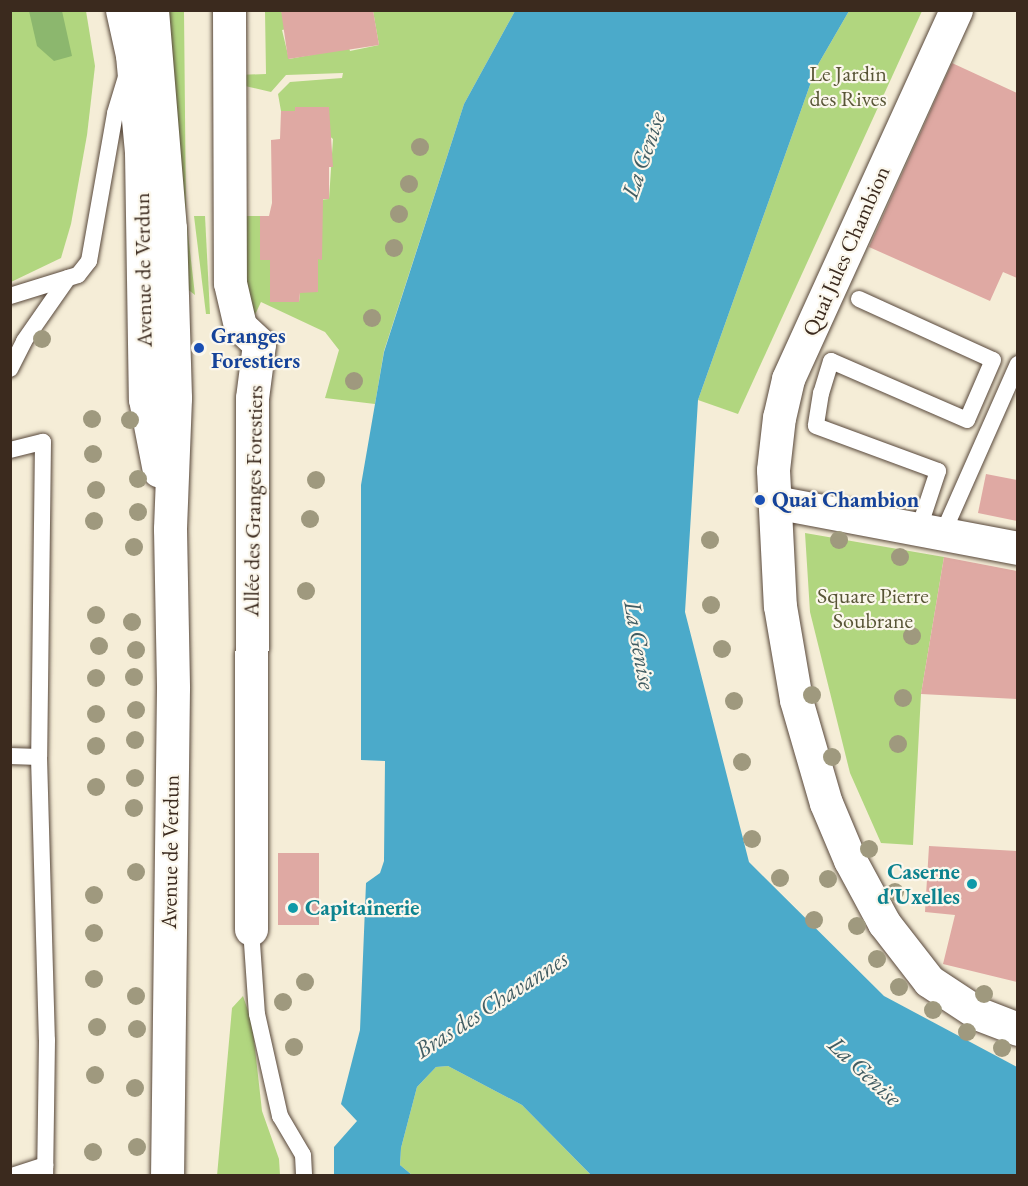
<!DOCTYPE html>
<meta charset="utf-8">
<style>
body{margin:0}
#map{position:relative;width:1028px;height:1186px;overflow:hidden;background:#f5edd7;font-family:"EB Garamond",serif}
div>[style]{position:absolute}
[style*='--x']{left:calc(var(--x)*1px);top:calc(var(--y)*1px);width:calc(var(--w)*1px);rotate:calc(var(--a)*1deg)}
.green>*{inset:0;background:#b1d67f}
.forest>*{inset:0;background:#8cb76e}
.water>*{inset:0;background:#4baaca}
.building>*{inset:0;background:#dfa9a3;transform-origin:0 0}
.roads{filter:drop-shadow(0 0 2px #57473a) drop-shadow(0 0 2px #57473a)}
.lane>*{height:16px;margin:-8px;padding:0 8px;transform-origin:8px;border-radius:8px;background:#fff}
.street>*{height:33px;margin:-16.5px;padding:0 16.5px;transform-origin:16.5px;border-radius:16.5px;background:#fff}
.primary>*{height:33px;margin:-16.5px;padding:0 16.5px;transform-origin:16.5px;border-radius:16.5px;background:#fff}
.trees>*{width:18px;height:18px;margin:-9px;border-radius:50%;background:#9f997e}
.dots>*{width:16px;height:16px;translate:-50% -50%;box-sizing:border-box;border:3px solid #fbf7ec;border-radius:50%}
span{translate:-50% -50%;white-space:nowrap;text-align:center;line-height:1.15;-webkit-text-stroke:4.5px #fbf7ec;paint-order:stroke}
.park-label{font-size:22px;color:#585536}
.street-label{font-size:22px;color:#3b2a1e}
.transit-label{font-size:22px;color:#164399;font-weight:700}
.left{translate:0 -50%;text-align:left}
.culture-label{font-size:22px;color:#0d838f;font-weight:700}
.right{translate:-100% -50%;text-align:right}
.water-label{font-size:24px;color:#415d63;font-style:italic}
.frame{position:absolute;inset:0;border:12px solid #3b2a1e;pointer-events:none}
</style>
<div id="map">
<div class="green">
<div style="clip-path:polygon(11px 11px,86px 11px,95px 66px,87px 135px,71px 224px,61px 258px,11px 282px)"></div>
<div style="clip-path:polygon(169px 11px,184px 11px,186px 217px,195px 295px,182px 285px)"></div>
<div style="clip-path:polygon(265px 11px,281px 11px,291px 28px,282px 30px,289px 59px,337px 50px,347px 42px,350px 51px,379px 45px,373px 11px,515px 11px,464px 104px,384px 351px,375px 404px,325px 398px,339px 350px,325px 332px,261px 302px,251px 323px,236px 216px,260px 216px,260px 259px,270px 260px,271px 302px,299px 302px,300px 293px,318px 259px,322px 259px,317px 200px,329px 199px,333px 139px,295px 107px,295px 111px,281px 111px,278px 94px,290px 82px,342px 78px,343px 73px,286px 75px,271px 92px,236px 84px,236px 75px,266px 74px)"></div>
<div style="clip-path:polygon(849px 11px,922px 11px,738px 414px,698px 400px,816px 68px)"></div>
<div style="clip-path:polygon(194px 216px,205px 216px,210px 314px,206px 314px)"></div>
<div style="clip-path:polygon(805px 533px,944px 557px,921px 694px,913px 845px,881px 843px,850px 773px,810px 612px)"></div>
<div style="clip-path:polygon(243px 996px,252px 1022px,262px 1111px,279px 1159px,280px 1175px,217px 1176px,232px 1008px)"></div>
<div style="clip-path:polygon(448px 1066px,522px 1105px,591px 1175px,412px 1175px,400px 1165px,401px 1148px,417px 1087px,436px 1067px)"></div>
</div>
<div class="forest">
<div style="clip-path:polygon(29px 11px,62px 11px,72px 56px,54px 61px,37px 46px)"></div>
</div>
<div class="water">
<div style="clip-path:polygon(515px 11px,849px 11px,816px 68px,698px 400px,685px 612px,749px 862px,884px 996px,1017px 1067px,1017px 1175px,591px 1175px,522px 1105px,448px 1066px,436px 1067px,417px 1087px,401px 1148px,400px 1165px,412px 1175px,334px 1175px,334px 1147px,357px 1121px,341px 1104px,360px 1030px,366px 883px,380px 873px,384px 861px,385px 761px,361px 760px,361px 485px,384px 352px,464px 104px)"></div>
</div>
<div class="building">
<div style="clip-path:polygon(281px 10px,373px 10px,379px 45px,288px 59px)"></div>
<div style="clip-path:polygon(952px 63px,1017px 93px,1017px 278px,1003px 272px,990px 301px,869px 247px)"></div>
<div style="clip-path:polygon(295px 107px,329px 107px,333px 167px,329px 167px,329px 199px,323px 199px,322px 260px,318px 259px,318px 292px,300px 293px,299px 302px,270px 302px,270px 260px,260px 260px,260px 216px,269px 216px,272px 203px,271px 140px,280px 139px,281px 111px,295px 111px)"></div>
<div style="clip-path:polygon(986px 474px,1017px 480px,1017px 521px,978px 513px)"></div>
<div style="clip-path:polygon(944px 557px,1017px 571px,1017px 699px,921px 694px)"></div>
<div style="clip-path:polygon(929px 846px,1017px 851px,1017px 982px,943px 964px,955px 915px,925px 912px)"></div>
<div style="left:319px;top:853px;width:72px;height:41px;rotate:90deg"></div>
</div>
<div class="roads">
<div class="lane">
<div style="--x:10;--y:296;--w:71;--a:-17.2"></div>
<div style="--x:78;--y:275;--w:18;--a:-52"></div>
<div style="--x:89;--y:261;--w:150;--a:-80"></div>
<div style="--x:115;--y:113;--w:39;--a:-73"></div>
<div style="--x:859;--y:299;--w:147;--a:24.5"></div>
<div style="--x:993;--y:360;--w:65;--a:113.4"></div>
<div style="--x:967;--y:420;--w:148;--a:-156.5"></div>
<div style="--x:831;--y:361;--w:34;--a:107"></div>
<div style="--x:821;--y:393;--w:33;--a:99"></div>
<div style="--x:816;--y:426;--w:130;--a:20.2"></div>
<div style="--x:938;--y:471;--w:60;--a:108.4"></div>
<div style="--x:10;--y:369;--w:31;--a:-63"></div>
<div style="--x:24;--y:341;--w:77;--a:-55.1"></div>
<div style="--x:10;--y:450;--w:34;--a:-14"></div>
<div style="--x:43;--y:442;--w:315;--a:90.7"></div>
<div style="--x:39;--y:757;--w:283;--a:88.4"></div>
<div style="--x:47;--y:1040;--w:136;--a:90.8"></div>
<div style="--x:943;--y:533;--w:185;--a:-66.1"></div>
<div style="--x:10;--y:756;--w:29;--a:2"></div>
<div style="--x:251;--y:929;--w:85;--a:86"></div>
<div style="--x:257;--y:1014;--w:105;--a:77.3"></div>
<div style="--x:280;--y:1116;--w:45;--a:59.5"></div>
<div style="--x:303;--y:1155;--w:21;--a:87"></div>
<div style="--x:12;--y:1176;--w:35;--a:-18"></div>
</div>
<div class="street">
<div style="--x:229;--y:10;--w:273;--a:89.8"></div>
<div style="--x:230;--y:283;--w:44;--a:76.9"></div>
<div style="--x:240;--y:326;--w:26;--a:43"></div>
<div style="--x:259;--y:344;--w:54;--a:97.4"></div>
<div style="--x:252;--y:398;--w:531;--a:90.11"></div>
<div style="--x:956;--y:10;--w:405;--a:114.5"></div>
<div style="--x:788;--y:379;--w:39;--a:103"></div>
<div style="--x:779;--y:417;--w:53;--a:96.5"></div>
<div style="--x:773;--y:470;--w:136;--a:87.1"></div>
<div style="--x:780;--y:606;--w:95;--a:80.3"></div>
<div style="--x:796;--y:700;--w:107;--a:73.8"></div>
<div style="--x:826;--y:803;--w:62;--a:67.2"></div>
<div style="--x:850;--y:860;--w:72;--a:61.6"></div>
<div style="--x:884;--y:923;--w:73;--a:52.2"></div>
<div style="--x:929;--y:981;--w:60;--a:33.4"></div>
<div style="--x:979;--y:1014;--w:42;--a:21"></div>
<div style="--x:775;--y:502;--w:247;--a:10.7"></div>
</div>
<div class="primary">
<div style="--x:122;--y:10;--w:46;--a:77.5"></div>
<div style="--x:132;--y:55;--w:97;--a:84.7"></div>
<div style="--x:141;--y:152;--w:247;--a:89.1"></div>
<div style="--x:145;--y:399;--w:73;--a:79"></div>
<div style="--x:152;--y:10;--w:219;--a:85.3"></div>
<div style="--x:170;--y:228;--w:170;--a:88.3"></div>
<div style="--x:175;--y:398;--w:131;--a:92.2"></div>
<div style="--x:170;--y:529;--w:159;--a:88.9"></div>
<div style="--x:173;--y:688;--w:488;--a:90.7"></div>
</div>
</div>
<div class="trees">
<div style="left:420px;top:147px"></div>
<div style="left:409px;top:184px"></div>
<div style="left:399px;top:214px"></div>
<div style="left:394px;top:248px"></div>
<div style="left:372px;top:318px"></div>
<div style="left:42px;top:339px"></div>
<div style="left:354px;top:381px"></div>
<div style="left:92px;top:419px"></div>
<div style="left:130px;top:420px"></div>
<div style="left:93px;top:454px"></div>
<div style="left:138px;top:479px"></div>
<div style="left:316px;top:480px"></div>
<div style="left:96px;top:490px"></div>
<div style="left:138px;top:512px"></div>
<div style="left:310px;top:519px"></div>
<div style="left:94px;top:521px"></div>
<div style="left:710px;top:540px"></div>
<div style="left:839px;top:540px"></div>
<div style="left:134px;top:547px"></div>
<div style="left:900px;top:557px"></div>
<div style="left:306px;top:591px"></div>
<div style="left:711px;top:605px"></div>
<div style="left:96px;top:615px"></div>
<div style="left:132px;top:622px"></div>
<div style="left:912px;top:636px"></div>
<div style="left:99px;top:646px"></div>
<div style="left:722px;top:649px"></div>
<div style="left:136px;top:650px"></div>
<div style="left:134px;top:677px"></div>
<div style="left:96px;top:678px"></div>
<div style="left:812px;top:695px"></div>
<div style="left:903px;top:698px"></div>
<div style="left:734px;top:701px"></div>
<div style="left:136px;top:710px"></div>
<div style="left:96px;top:714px"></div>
<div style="left:135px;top:740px"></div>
<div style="left:898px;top:744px"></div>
<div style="left:96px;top:746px"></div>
<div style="left:832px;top:757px"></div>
<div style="left:742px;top:762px"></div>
<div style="left:135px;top:778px"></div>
<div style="left:96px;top:787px"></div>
<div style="left:134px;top:808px"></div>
<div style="left:752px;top:839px"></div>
<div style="left:869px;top:849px"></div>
<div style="left:136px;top:872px"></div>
<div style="left:780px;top:878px"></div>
<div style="left:828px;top:879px"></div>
<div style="left:895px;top:892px"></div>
<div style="left:94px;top:895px"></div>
<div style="left:814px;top:920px"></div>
<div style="left:857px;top:926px"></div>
<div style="left:94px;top:933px"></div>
<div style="left:877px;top:959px"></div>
<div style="left:94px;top:979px"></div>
<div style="left:305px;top:982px"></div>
<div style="left:899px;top:987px"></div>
<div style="left:984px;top:994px"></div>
<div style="left:136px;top:996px"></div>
<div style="left:283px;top:1002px"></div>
<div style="left:933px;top:1010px"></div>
<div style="left:97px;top:1027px"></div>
<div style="left:137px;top:1029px"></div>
<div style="left:967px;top:1032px"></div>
<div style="left:294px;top:1047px"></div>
<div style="left:1002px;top:1048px"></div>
<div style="left:95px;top:1075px"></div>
<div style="left:135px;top:1088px"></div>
<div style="left:137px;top:1147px"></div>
<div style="left:93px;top:1152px"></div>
</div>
<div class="dots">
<div style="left:199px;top:348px;background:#1a4fb4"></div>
<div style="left:760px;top:500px;background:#1a4fb4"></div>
<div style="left:972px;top:884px;background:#0f9aa8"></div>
<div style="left:293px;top:908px;background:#0f9aa8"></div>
</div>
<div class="park-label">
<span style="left:848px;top:86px">Le Jardin<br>des Rives</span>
<span style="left:873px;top:608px">Square Pierre<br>Soubrane</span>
</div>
<div class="street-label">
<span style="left:846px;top:251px;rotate:-66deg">Quai Jules Chambion</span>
<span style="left:143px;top:270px;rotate:-91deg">Avenue de Verdun</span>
<span style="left:253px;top:501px;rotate:-89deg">Allée des Granges Forestiers</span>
<span style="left:170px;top:852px;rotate:-89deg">Avenue de Verdun</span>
</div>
<div class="transit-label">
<span class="left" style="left:211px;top:348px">Granges<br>Forestiers</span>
<span class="left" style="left:772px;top:500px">Quai Chambion</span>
</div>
<div class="culture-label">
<span class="right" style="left:960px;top:884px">Caserne<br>d'Uxelles</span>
<span class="left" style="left:305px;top:908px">Capitainerie</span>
</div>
<div class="water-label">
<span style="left:643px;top:155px;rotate:-71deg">La Genise</span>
<span style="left:640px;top:645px;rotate:80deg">La Genise</span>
<span style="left:491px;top:1004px;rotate:-33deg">Bras des Chavannes</span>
<span style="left:865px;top:1071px;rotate:43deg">La Genise</span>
</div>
<div class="frame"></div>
</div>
